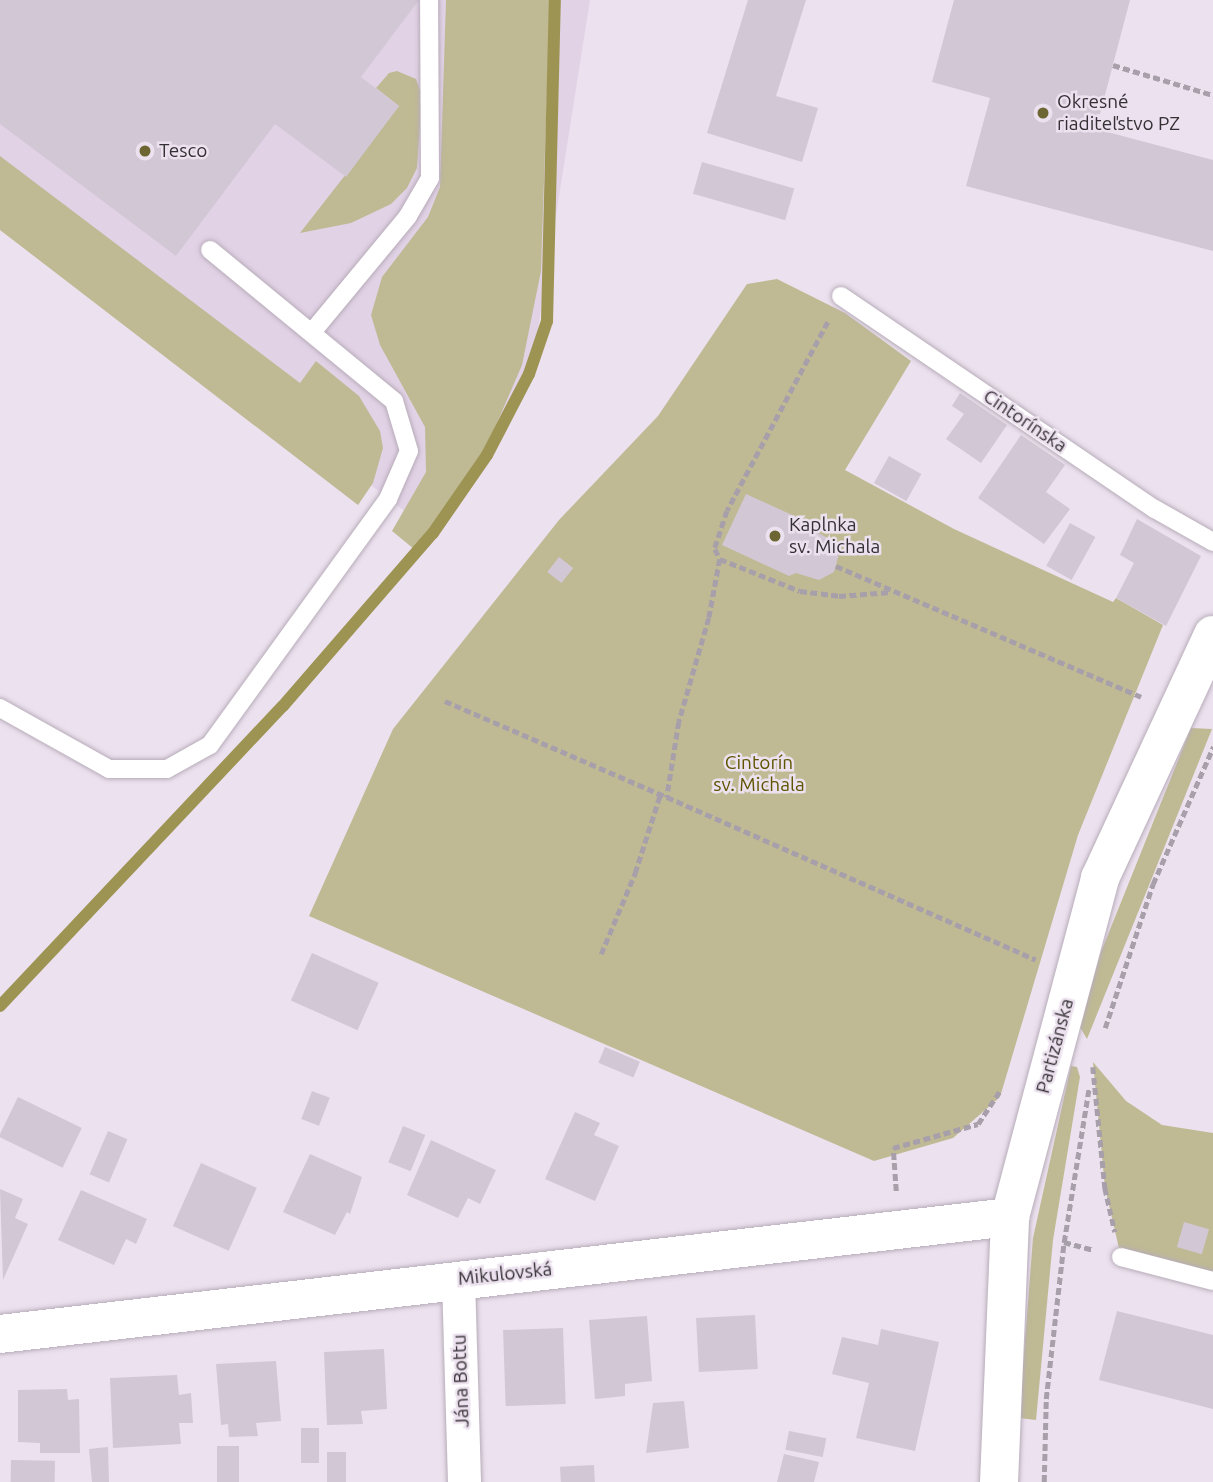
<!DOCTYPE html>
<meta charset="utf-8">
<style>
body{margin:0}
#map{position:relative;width:1213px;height:1482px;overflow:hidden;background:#ece1ee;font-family:Ubuntu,sans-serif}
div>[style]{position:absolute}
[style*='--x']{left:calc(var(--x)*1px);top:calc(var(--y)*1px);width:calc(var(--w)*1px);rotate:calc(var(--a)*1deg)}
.built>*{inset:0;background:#e2d2e6}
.green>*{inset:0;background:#bfba94}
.stream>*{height:12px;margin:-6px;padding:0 6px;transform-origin:6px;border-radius:6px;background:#9d9454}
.building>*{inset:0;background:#d2c7d4;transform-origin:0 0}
.path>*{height:4.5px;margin-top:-2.25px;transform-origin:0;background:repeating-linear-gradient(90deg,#a79fa9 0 7px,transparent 0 10.5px)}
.roads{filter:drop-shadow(0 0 2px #b7acb9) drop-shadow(0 0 2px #b7acb9)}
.service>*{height:18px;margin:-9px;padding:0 9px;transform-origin:9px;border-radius:9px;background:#fff}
.minor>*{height:33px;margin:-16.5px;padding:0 16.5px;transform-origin:16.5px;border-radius:16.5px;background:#fff}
.tertiary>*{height:38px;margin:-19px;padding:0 19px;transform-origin:19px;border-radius:19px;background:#fff}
.dots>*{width:19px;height:19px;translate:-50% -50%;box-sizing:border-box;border:4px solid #ece1ee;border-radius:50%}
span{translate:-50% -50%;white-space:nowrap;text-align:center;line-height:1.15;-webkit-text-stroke:5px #ece1ee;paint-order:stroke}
.poi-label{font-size:19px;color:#343035}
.left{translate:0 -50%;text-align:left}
.street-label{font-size:19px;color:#343035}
.park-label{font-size:19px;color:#5f5501}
</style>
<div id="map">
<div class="built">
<div style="clip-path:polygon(0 0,590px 0,533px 361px,433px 533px,0 199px)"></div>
</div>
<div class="green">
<div style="clip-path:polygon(446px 0,550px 0,541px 271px,522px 365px,484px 453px,414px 549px,392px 531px,426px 472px,425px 427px,380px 345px,371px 315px,382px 277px,428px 217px,440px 187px)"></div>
<div style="clip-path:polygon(397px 71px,416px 79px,422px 95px,417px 168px,407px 188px,391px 204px,351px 223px,300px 233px,399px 106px,376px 88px,389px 73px)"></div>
<div style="clip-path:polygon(0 156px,300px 383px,316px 361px,359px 396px,380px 431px,383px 448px,373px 483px,358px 505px,0 230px)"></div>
<div style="clip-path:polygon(777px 279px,845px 313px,911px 361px,845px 470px,954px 529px,1113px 602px,1116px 598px,1163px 625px,1078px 835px,1000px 1097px,953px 1138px,874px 1161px,309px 916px,393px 729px,559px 520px,658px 416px,747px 284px)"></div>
<div style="clip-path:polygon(1191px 728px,1212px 729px,1087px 1039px,1080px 1027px,1101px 952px)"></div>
<div style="clip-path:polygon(1093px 1062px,1126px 1101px,1162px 1125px,1213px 1133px,1213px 1281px,1121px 1257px,1105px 1188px)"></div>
<div style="clip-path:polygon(1071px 1066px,1077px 1067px,1080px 1077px,1053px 1240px,1036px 1420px,1019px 1418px,1033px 1238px)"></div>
</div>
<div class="stream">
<div style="--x:0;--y:1006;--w:412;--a:-46.7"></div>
<div style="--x:283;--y:706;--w:229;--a:-49.1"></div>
<div style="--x:433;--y:533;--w:95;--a:-55.3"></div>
<div style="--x:487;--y:455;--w:91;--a:-62.6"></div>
<div style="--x:529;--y:374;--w:56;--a:-71.2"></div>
<div style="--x:547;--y:321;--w:321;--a:-88.6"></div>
</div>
<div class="building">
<div style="clip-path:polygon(0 0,419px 0,361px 77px,399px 106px,346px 177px,275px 124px,176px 256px,0 124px)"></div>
<div style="clip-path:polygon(748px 0,806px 0,776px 96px,818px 108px,802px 162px,707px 133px)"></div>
<div style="clip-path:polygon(954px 0,1130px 0,1096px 129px,1213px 160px,1213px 251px,966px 186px,990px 98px,932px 82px)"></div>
<div style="left:702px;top:162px;width:96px;height:33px;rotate:16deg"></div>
<div style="clip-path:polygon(960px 393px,1007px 425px,981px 463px,946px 439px,964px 414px,952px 406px)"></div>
<div style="clip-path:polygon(1021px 435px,1065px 465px,1046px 492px,1070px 509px,1044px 544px,978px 498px)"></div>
<div style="left:889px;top:456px;width:37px;height:31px;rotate:29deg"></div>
<div style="clip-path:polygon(746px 494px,812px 524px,815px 531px,833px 541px,839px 554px,834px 572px,819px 580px,796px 573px,789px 576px,722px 545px)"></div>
<div style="clip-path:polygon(1137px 519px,1201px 556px,1166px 626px,1116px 598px,1134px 563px,1120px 555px)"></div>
<div style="left:1070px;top:523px;width:29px;height:49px;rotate:29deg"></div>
<div style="left:559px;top:557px;width:18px;height:19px;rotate:38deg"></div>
<div style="left:312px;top:953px;width:73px;height:52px;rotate:24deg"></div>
<div style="left:605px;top:1047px;width:38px;height:17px;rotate:23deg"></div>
<div style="left:312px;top:1091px;width:19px;height:30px;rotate:21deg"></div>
<div style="left:18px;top:1097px;width:71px;height:44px;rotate:26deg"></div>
<div style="clip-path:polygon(575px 1112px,600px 1123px,594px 1135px,619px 1146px,595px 1201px,545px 1179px)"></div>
<div style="left:403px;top:1126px;width:24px;height:39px;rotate:22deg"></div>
<div style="left:108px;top:1131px;width:21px;height:47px;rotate:23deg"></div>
<div style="clip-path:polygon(431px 1140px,496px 1170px,480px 1204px,468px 1198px,458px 1218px,407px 1195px)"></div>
<div style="clip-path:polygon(310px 1154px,362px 1177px,350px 1214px,347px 1212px,335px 1235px,283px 1212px)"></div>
<div style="left:201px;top:1163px;width:61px;height:69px;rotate:24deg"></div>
<div style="clip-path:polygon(0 1189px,23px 1199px,15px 1218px,28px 1224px,3px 1280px)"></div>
<div style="clip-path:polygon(81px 1190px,147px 1219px,136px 1244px,126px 1239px,114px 1265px,58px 1240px)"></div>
<div style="left:1184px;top:1222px;width:26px;height:26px;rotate:16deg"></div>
<div style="clip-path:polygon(1117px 1311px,1213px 1335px,1213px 1409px,1099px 1380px)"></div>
<div style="left:755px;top:1315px;width:54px;height:59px;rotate:87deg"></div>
<div style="clip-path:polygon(647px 1316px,652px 1381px,625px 1384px,625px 1396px,595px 1399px,589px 1320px)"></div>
<div style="left:563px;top:1328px;width:76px;height:60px;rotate:88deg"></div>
<div style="clip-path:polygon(881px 1329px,939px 1342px,915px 1451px,856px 1438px,869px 1383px,832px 1374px,842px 1337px,878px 1345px)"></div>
<div style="clip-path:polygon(384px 1349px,387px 1409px,361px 1411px,363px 1424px,327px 1425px,324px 1352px)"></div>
<div style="clip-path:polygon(276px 1361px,281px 1421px,256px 1423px,258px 1436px,229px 1437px,228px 1424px,221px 1425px,216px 1364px)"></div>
<div style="clip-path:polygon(177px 1375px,179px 1395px,191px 1393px,193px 1423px,179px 1423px,181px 1444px,113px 1448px,110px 1378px)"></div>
<div style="clip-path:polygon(67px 1389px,68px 1400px,79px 1399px,80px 1453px,40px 1453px,40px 1443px,18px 1442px,18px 1390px)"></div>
<div style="clip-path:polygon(684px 1401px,689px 1448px,646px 1453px,653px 1403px)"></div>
<div style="left:301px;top:1428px;width:18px;height:35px"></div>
<div style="left:789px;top:1431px;width:38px;height:19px;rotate:11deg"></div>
<div style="left:239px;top:1446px;width:36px;height:22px;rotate:90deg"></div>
<div style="clip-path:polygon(108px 1447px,109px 1482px,92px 1482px,89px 1449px)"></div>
<div style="left:327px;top:1452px;width:19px;height:30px"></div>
<div style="clip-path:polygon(784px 1454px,819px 1462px,814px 1482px,777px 1482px)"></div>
<div style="left:11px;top:1460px;width:44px;height:22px;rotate:1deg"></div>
<div style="left:594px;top:1465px;width:17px;height:34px;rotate:87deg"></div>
</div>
<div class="path">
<div style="--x:1113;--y:65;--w:104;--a:16.7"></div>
<div style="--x:828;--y:322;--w:214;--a:118.1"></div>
<div style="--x:727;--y:511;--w:40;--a:108"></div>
<div style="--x:715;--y:549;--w:11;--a:63"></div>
<div style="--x:720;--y:559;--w:60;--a:100.6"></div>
<div style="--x:709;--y:618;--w:108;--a:106.1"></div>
<div style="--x:679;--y:722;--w:76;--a:99.1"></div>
<div style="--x:667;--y:797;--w:403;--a:23.8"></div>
<div style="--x:720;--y:559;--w:86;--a:21.8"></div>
<div style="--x:800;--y:591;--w:39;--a:7"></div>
<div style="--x:839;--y:596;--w:52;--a:-4.4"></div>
<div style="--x:836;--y:566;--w:332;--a:23.2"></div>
<div style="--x:445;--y:701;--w:242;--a:23.4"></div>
<div style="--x:601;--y:954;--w:88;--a:-67.2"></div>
<div style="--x:635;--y:873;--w:82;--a:-72.2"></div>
<div style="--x:1105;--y:1028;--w:152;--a:-71.6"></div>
<div style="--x:1153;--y:884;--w:150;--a:-66.3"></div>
<div style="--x:1093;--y:1067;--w:122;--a:84.3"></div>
<div style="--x:1105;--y:1188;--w:45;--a:77.2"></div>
<div style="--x:896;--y:1191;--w:43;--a:-94"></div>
<div style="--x:893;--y:1148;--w:88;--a:-15.8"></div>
<div style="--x:978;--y:1124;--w:42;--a:-56.7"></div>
<div style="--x:1064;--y:1242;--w:30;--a:15"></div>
<div style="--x:1044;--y:1482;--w:83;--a:-88.6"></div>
<div style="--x:1046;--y:1399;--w:158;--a:-83.5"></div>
<div style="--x:1064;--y:1242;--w:157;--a:-80.8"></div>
</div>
<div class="roads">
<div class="service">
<div style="--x:841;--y:296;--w:379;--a:34.2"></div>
<div style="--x:1155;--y:509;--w:67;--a:29.6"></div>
<div style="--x:313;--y:331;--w:149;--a:-50.4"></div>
<div style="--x:408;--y:216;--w:44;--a:-59.9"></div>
<div style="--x:430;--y:178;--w:178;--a:-90.3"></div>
<div style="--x:0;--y:708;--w:125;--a:29.2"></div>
<div style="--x:109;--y:769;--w:58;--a:0"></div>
<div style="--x:167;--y:769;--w:49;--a:-29.2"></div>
<div style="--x:210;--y:745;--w:304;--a:-54.1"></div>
<div style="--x:388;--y:499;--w:52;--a:-66.4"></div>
<div style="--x:409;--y:451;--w:52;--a:-106.7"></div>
<div style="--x:394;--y:401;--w:238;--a:-140.6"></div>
<div style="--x:1121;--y:1257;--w:95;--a:14.6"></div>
</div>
<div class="minor">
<div style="--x:458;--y:1279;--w:203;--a:88.3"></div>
</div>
<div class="tertiary">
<div style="--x:0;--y:1334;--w:1017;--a:-6.61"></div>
<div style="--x:999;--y:1482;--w:265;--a:-87.6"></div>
<div style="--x:1010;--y:1217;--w:351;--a:-75.1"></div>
<div style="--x:1100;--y:878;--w:268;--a:-65.1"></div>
</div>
</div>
<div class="dots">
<div style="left:1043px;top:113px;background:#6d6632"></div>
<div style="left:145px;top:151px;background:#6d6632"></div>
<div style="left:775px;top:536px;background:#6d6632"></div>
</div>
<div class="poi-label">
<span class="left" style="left:1057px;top:113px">Okresné<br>riaditeľstvo PZ</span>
<span class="left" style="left:159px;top:151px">Tesco</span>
<span class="left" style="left:789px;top:536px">Kaplnka<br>sv. Michala</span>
</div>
<div class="street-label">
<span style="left:1025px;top:421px;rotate:34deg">Cintorínska</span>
<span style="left:1055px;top:1046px;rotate:-75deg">Partizánska</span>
<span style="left:505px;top:1274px;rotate:-6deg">Mikulovská</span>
<span style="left:461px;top:1381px;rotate:-92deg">Jána Bottu</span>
</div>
<div class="park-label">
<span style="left:759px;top:774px">Cintorín<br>sv. Michala</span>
</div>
</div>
